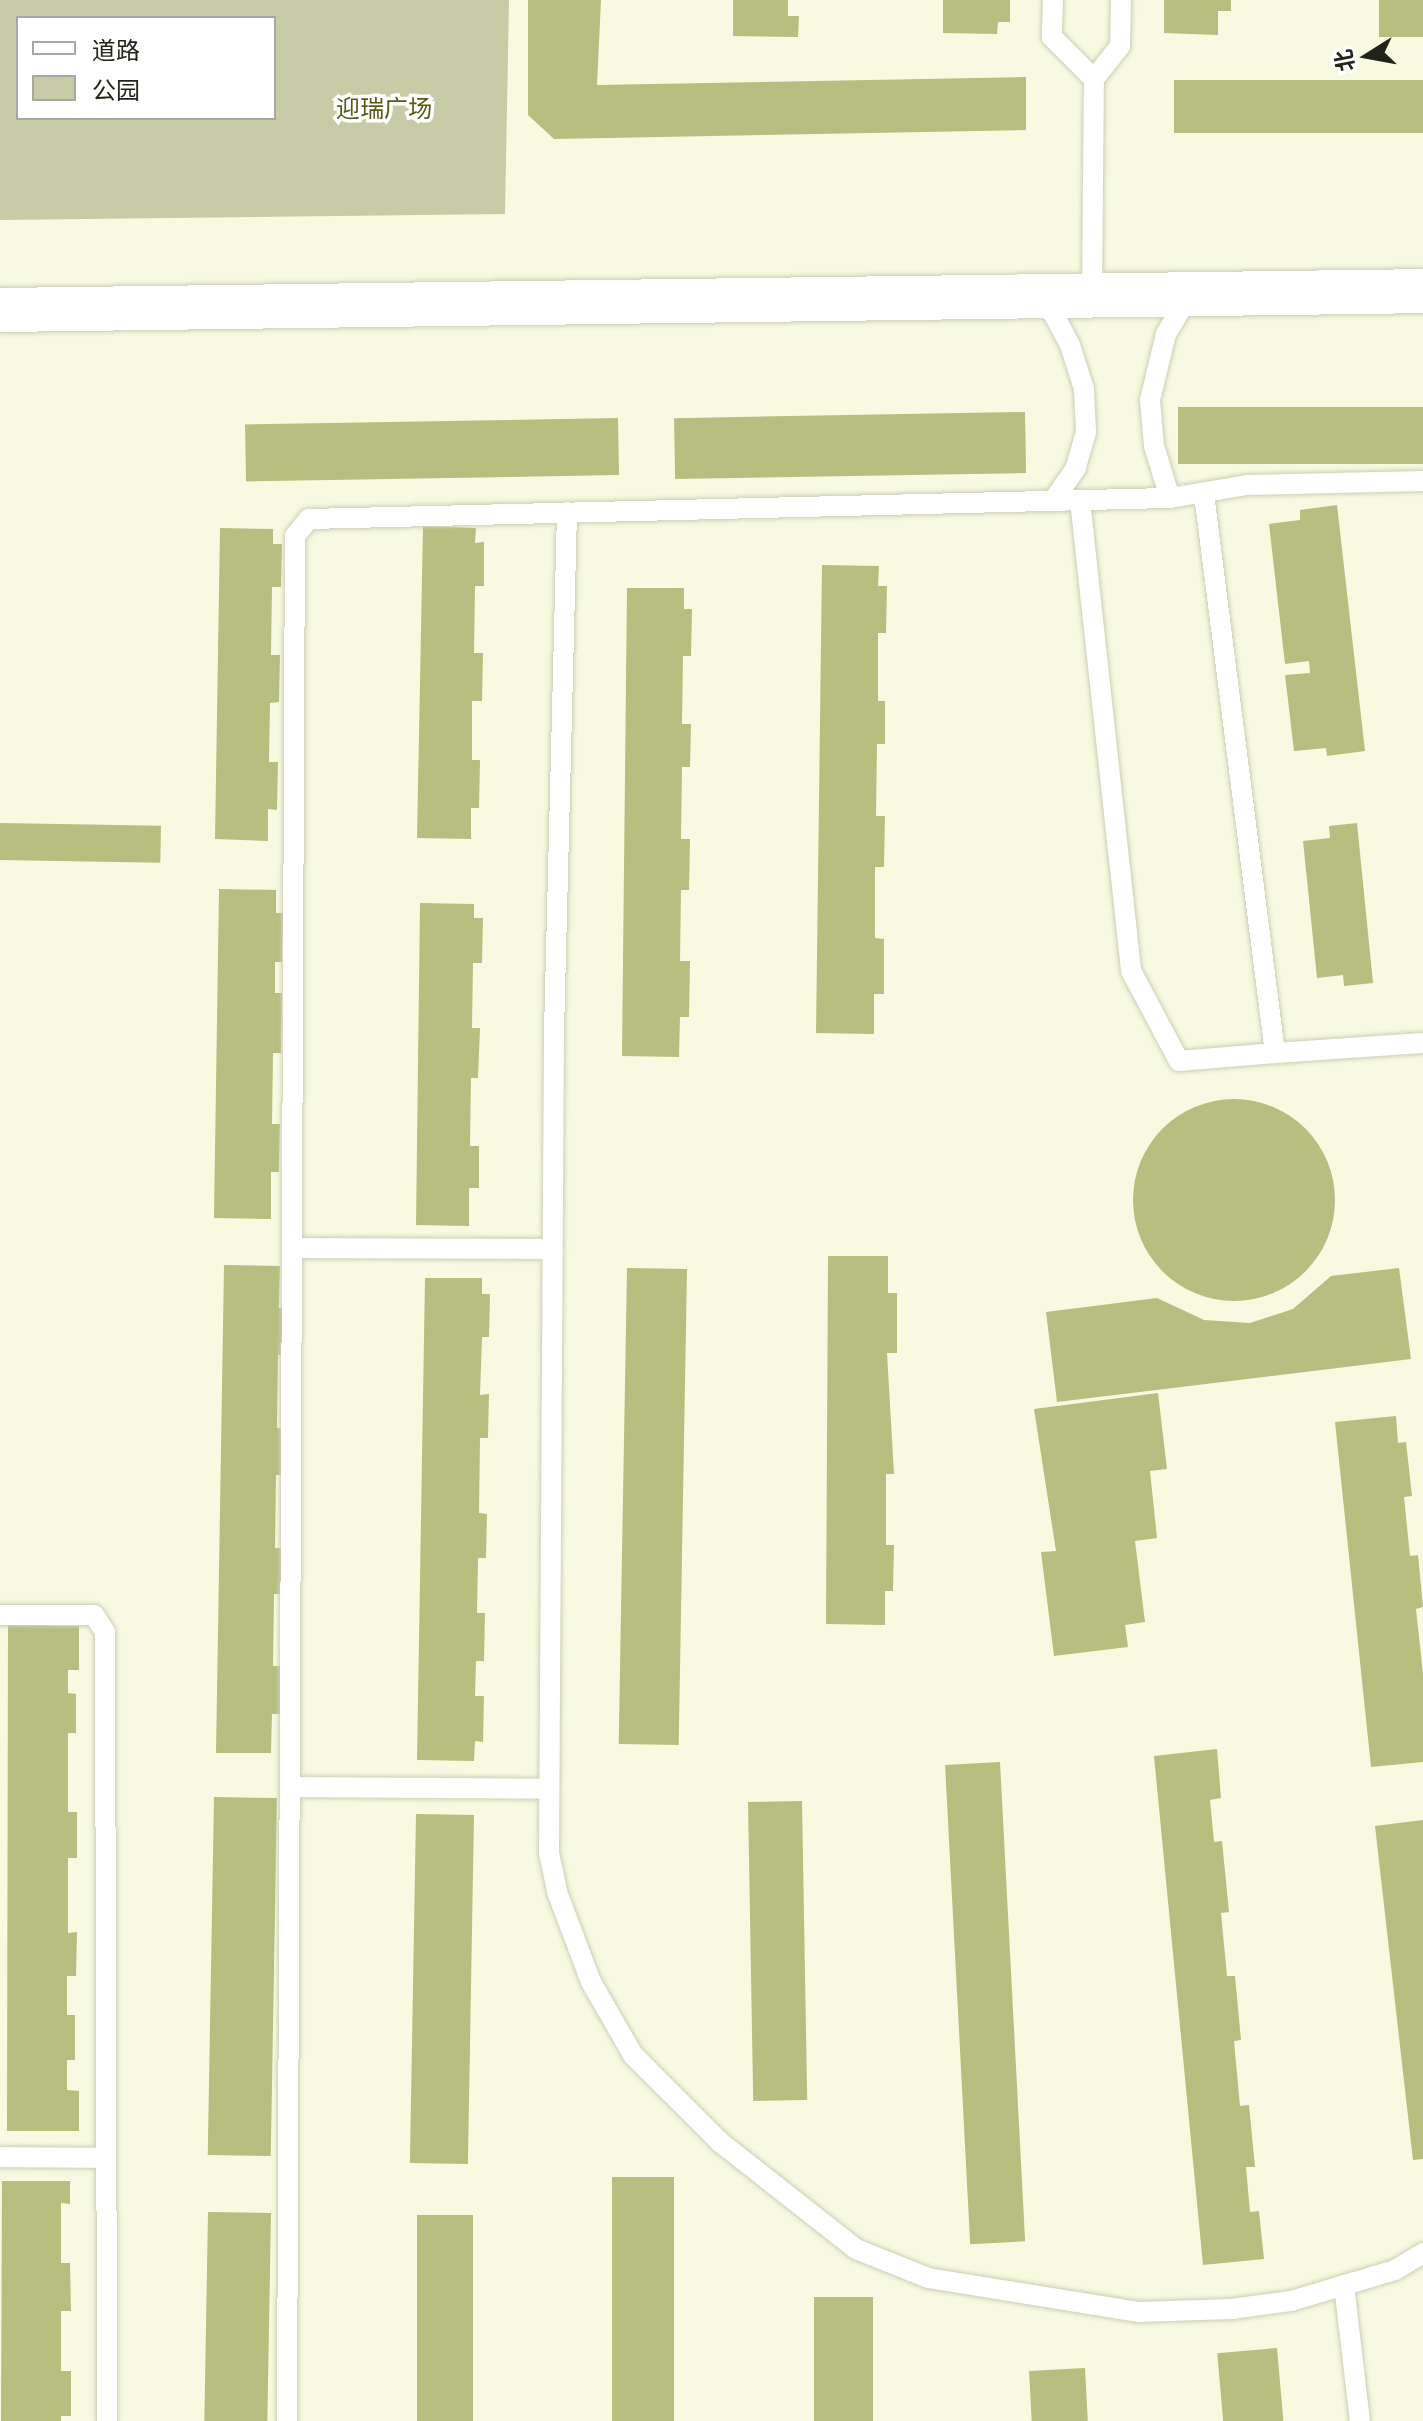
<!DOCTYPE html>
<meta charset="utf-8">
<style>
body{margin:0}
#map{position:relative;width:1423px;height:2421px;overflow:hidden;background:#f7fae0;font-family:"Exo 2","Noto Sans SC",sans-serif}
div>[style]{position:absolute}
[style*='--x']{left:calc(var(--x)*1px);top:calc(var(--y)*1px);width:calc(var(--w)*1px);rotate:calc(var(--a)*1deg)}
.green>*{inset:0;background:#c7cca6}
.building>*{inset:0;background:#b7be7f;transform-origin:0 0}
.round{border-radius:50%}
.roads{filter:drop-shadow(0 0 2px #cccfb6) drop-shadow(0 0 2px #cccfb6)}
.service>*{height:20px;margin:-10px;padding:0 10px;transform-origin:10px;border-radius:10px;background:#fff}
.tertiary>*{height:44px;margin:-22px;padding:0 22px;transform-origin:22px;border-radius:22px;background:#fff}
span{translate:-50% -50%;white-space:nowrap;text-align:center;line-height:1.15;-webkit-text-stroke:7px #fff;paint-order:stroke}
.park-label{font-size:24px;color:#575c14}
.legend{position:absolute;left:16px;top:16px;width:260px;height:104px;box-sizing:border-box;background:#fff;border:2px solid #a7a7a3;margin:0;padding:10px 14px;list-style:none;font-size:24px;color:#222319}
.legend li{display:flex;align-items:center;gap:16px;height:40px}
.legend b{width:40px;border:2px solid #a7a7a3}
.north{position:absolute;left:1327px;top:16px;width:80px;height:80px;-webkit-text-stroke:6px #fff;paint-order:stroke;rotate:259deg;font-size:22px;font-weight:700;line-height:32px;text-align:center;color:#222319}
.north::after{content:'';display:block;margin:auto;width:28px;height:36px;background:#222319;clip-path:polygon(50% 0,100% 100%,50% 72%,0 100%)}
</style>
<div id="map">
<div class="green">
<div style="clip-path:polygon(evenodd,0 0,509px 0,505px 214px,0 220px,0 0,18px 18px,274px 18px,274px 118px,18px 118px,18px 18px)"></div>
</div>
<div class="building">
<div style="clip-path:polygon(528px 0,601px 0,597px 85px,1026px 77px,1026px 130px,554px 139px,528px 115px)"></div>
<div style="clip-path:polygon(733px 0,788px 0,788px 16px,799px 16px,798px 37px,733px 36px)"></div>
<div style="clip-path:polygon(943px 0,1010px 0,1010px 22px,998px 22px,997px 34px,943px 33px)"></div>
<div style="clip-path:polygon(1164px 0,1231px 0,1231px 11px,1218px 11px,1218px 35px,1164px 33px)"></div>
<div style="left:1379px;top:0;width:44px;height:37px"></div>
<div style="left:1423px;top:80px;width:53px;height:249px;rotate:90deg"></div>
<div style="left:1423px;top:407px;width:57px;height:245px;rotate:90deg"></div>
<div style="left:1025px;top:412px;width:61px;height:351px;rotate:89deg"></div>
<div style="left:618px;top:418px;width:57px;height:373px;rotate:89deg"></div>
<div style="clip-path:polygon(1337px 505px,1365px 751px,1327px 756px,1326px 748px,1294px 751px,1285px 675px,1310px 673px,1309px 661px,1285px 664px,1269px 524px,1300px 520px,1300px 510px)"></div>
<div style="clip-path:polygon(423px 526px,476px 528px,475px 543px,484px 542px,484px 586px,475px 586px,474px 653px,483px 653px,482px 701px,472px 701px,472px 760px,480px 760px,479px 808px,471px 808px,471px 839px,417px 838px)"></div>
<div style="clip-path:polygon(220px 528px,273px 529px,273px 544px,282px 544px,281px 587px,272px 587px,271px 655px,280px 655px,279px 702px,270px 703px,269px 762px,278px 762px,277px 810px,268px 809px,268px 841px,215px 839px)"></div>
<div style="clip-path:polygon(822px 565px,879px 566px,878px 586px,887px 586px,886px 633px,878px 633px,878px 701px,885px 701px,885px 744px,877px 744px,876px 816px,885px 816px,884px 867px,875px 867px,875px 938px,884px 939px,884px 994px,874px 994px,874px 1034px,816px 1033px)"></div>
<div style="clip-path:polygon(627px 588px,684px 588px,684px 609px,692px 609px,691px 656px,683px 656px,682px 724px,691px 724px,690px 767px,682px 767px,681px 839px,690px 839px,689px 890px,681px 890px,680px 961px,690px 961px,689px 1017px,680px 1017px,679px 1057px,622px 1056px)"></div>
<div style="left:0;top:823px;width:161px;height:37px;rotate:1deg"></div>
<div style="clip-path:polygon(1357px 823px,1373px 983px,1344px 986px,1343px 975px,1317px 978px,1303px 841px,1330px 838px,1329px 826px)"></div>
<div style="clip-path:polygon(219px 889px,276px 890px,276px 913px,283px 913px,282px 962px,275px 962px,275px 993px,282px 993px,281px 1053px,273px 1053px,272px 1124px,280px 1124px,279px 1172px,271px 1172px,271px 1219px,214px 1218px)"></div>
<div style="clip-path:polygon(420px 903px,474px 904px,474px 918px,483px 918px,482px 963px,473px 963px,472px 1028px,480px 1028px,478px 1078px,471px 1078px,470px 1146px,479px 1146px,479px 1188px,469px 1188px,469px 1226px,416px 1225px)"></div>
<div class="round" style="left:1133px;top:1099px;width:202px;height:202px"></div>
<div style="clip-path:polygon(828px 1256px,888px 1256px,888px 1293px,897px 1293px,897px 1353px,887px 1353px,894px 1474px,886px 1474px,886px 1545px,894px 1545px,893px 1591px,885px 1591px,885px 1625px,826px 1624px)"></div>
<div style="clip-path:polygon(224px 1265px,280px 1266px,279px 1308px,288px 1308px,287px 1356px,278px 1355px,277px 1428px,287px 1429px,286px 1475px,276px 1475px,275px 1548px,283px 1548px,283px 1594px,274px 1594px,273px 1666px,282px 1666px,281px 1714px,272px 1714px,271px 1753px,216px 1753px)"></div>
<div style="left:627px;top:1268px;width:60px;height:476px;rotate:1deg"></div>
<div style="clip-path:polygon(1399px 1268px,1411px 1359px,1057px 1402px,1046px 1312px,1157px 1298px,1204px 1320px,1250px 1323px,1293px 1309px,1331px 1276px)"></div>
<div style="clip-path:polygon(425px 1278px,482px 1278px,482px 1294px,490px 1294px,489px 1337px,482px 1337px,480px 1395px,489px 1394px,488px 1438px,480px 1438px,479px 1513px,487px 1514px,486px 1558px,478px 1558px,477px 1613px,485px 1613px,484px 1661px,476px 1661px,475px 1696px,484px 1696px,483px 1742px,475px 1741px,474px 1761px,417px 1760px)"></div>
<div style="clip-path:polygon(1158px 1393px,1167px 1469px,1150px 1471px,1157px 1538px,1135px 1541px,1145px 1622px,1125px 1625px,1128px 1647px,1054px 1656px,1041px 1552px,1056px 1551px,1034px 1409px)"></div>
<div style="clip-path:polygon(1396px 1416px,1398px 1443px,1406px 1442px,1412px 1496px,1404px 1497px,1410px 1556px,1418px 1555px,1423px 1607px,1416px 1609px,1423px 1674px,1423px 1762px,1371px 1767px,1335px 1422px)"></div>
<div style="clip-path:polygon(8px 1625px,79px 1626px,79px 1670px,68px 1670px,68px 1693px,76px 1694px,76px 1733px,68px 1733px,68px 1812px,77px 1812px,77px 1858px,68px 1858px,68px 1933px,77px 1932px,76px 1976px,67px 1976px,67px 2015px,75px 2015px,75px 2060px,67px 2060px,67px 2090px,79px 2091px,79px 2131px,7px 2131px)"></div>
<div style="clip-path:polygon(1217px 1749px,1221px 1798px,1210px 1800px,1214px 1842px,1222px 1841px,1229px 1912px,1221px 1913px,1227px 1976px,1235px 1976px,1241px 2040px,1234px 2041px,1240px 2106px,1249px 2105px,1255px 2167px,1246px 2167px,1250px 2212px,1259px 2211px,1264px 2259px,1203px 2265px,1154px 1756px)"></div>
<div style="left:1000px;top:1762px;width:480px;height:55px;rotate:87deg"></div>
<div style="left:214px;top:1797px;width:63px;height:358px;rotate:1deg"></div>
<div style="left:802px;top:1801px;width:299px;height:54px;rotate:89deg"></div>
<div style="left:416px;top:1814px;width:58px;height:349px;rotate:1deg"></div>
<div style="clip-path:polygon(1423px 1820px,1423px 2159px,1413px 2160px,1375px 1826px)"></div>
<div style="left:612px;top:2177px;width:62px;height:244px"></div>
<div style="clip-path:polygon(2px 2181px,70px 2181px,70px 2204px,61px 2203px,61px 2263px,70px 2263px,71px 2311px,61px 2311px,61px 2371px,71px 2371px,71px 2416px,61px 2416px,61px 2421px,1px 2421px)"></div>
<div style="left:208px;top:2212px;width:63px;height:209px;rotate:1deg"></div>
<div style="left:417px;top:2215px;width:56px;height:206px"></div>
<div style="left:814px;top:2297px;width:59px;height:124px"></div>
<div style="left:1277px;top:2348px;width:73px;height:60px;rotate:85deg"></div>
<div style="left:1085px;top:2368px;width:53px;height:56px;rotate:87deg"></div>
</div>
<div class="roads">
<div class="service">
<div style="--x:1053;--y:0;--w:37;--a:92"></div>
<div style="--x:1052;--y:37;--w:59;--a:45"></div>
<div style="--x:1094;--y:79;--w:42;--a:-51.8"></div>
<div style="--x:1120;--y:46;--w:46;--a:-88.8"></div>
<div style="--x:1092;--y:295;--w:216;--a:-89.5"></div>
<div style="--x:1037;--y:298;--w:22;--a:43"></div>
<div style="--x:1053;--y:313;--w:36;--a:62"></div>
<div style="--x:1070;--y:345;--w:46;--a:72.3"></div>
<div style="--x:1084;--y:389;--w:43;--a:87.3"></div>
<div style="--x:1086;--y:432;--w:37;--a:106"></div>
<div style="--x:1076;--y:468;--w:39;--a:125"></div>
<div style="--x:1204;--y:494;--w:563;--a:82.76"></div>
<div style="--x:1275;--y:1053;--w:148;--a:-3.9"></div>
<div style="--x:1170;--y:498;--w:54;--a:-107.1"></div>
<div style="--x:1154;--y:446;--w:46;--a:-95"></div>
<div style="--x:1150;--y:400;--w:68;--a:-76.4"></div>
<div style="--x:1166;--y:334;--w:47;--a:-59"></div>
<div style="--x:1080;--y:500;--w:474;--a:83.8"></div>
<div style="--x:1131;--y:971;--w:102;--a:61.9"></div>
<div style="--x:1179;--y:1061;--w:96;--a:-4.8"></div>
<div style="--x:567;--y:512;--w:521;--a:91.43"></div>
<div style="--x:554;--y:1033;--w:820;--a:90.35"></div>
<div style="--x:549;--y:1853;--w:40;--a:78"></div>
<div style="--x:557;--y:1892;--w:96;--a:69.3"></div>
<div style="--x:591;--y:1982;--w:84;--a:60.1"></div>
<div style="--x:633;--y:2055;--w:123;--a:45"></div>
<div style="--x:720;--y:2142;--w:173;--a:38.2"></div>
<div style="--x:856;--y:2249;--w:78;--a:21.9"></div>
<div style="--x:928;--y:2278;--w:214;--a:9.2"></div>
<div style="--x:1139;--y:2312;--w:92;--a:-1.9"></div>
<div style="--x:1231;--y:2309;--w:61;--a:-7.6"></div>
<div style="--x:1291;--y:2301;--w:109;--a:-16.6"></div>
<div style="--x:1395;--y:2270;--w:33;--a:-31"></div>
<div style="--x:292;--y:1248;--w:260;--a:0.2"></div>
<div style="--x:0;--y:1615;--w:94;--a:0"></div>
<div style="--x:94;--y:1615;--w:20;--a:57"></div>
<div style="--x:105;--y:1632;--w:789;--a:89.85"></div>
<div style="--x:290;--y:1787;--w:258;--a:0.4"></div>
<div style="--x:0;--y:2157;--w:106;--a:0.5"></div>
<div style="--x:1344;--y:2285;--w:137;--a:83.3"></div>
<div style="--x:287;--y:2421;--w:1885;--a:-89.76"></div>
<div style="--x:295;--y:536;--w:22;--a:-51"></div>
<div style="--x:309;--y:519;--w:861;--a:-1.4"></div>
<div style="--x:1170;--y:498;--w:78;--a:-9.6"></div>
<div style="--x:1247;--y:485;--w:176;--a:-1.3"></div>
</div>
<div class="tertiary">
<div style="--x:0;--y:310;--w:1423;--a:-0.76"></div>
</div>
</div>
<div class="park-label">
<span style="left:384px;top:108px">迎瑞广场</span>
</div>
<ul class="legend">
<li><b style="height:10px;background:#fff"></b>道路</li>
<li><b style="height:22px;background:#c7cca6"></b>公园</li>
</ul>
<div class="north">北</div>
</div>
